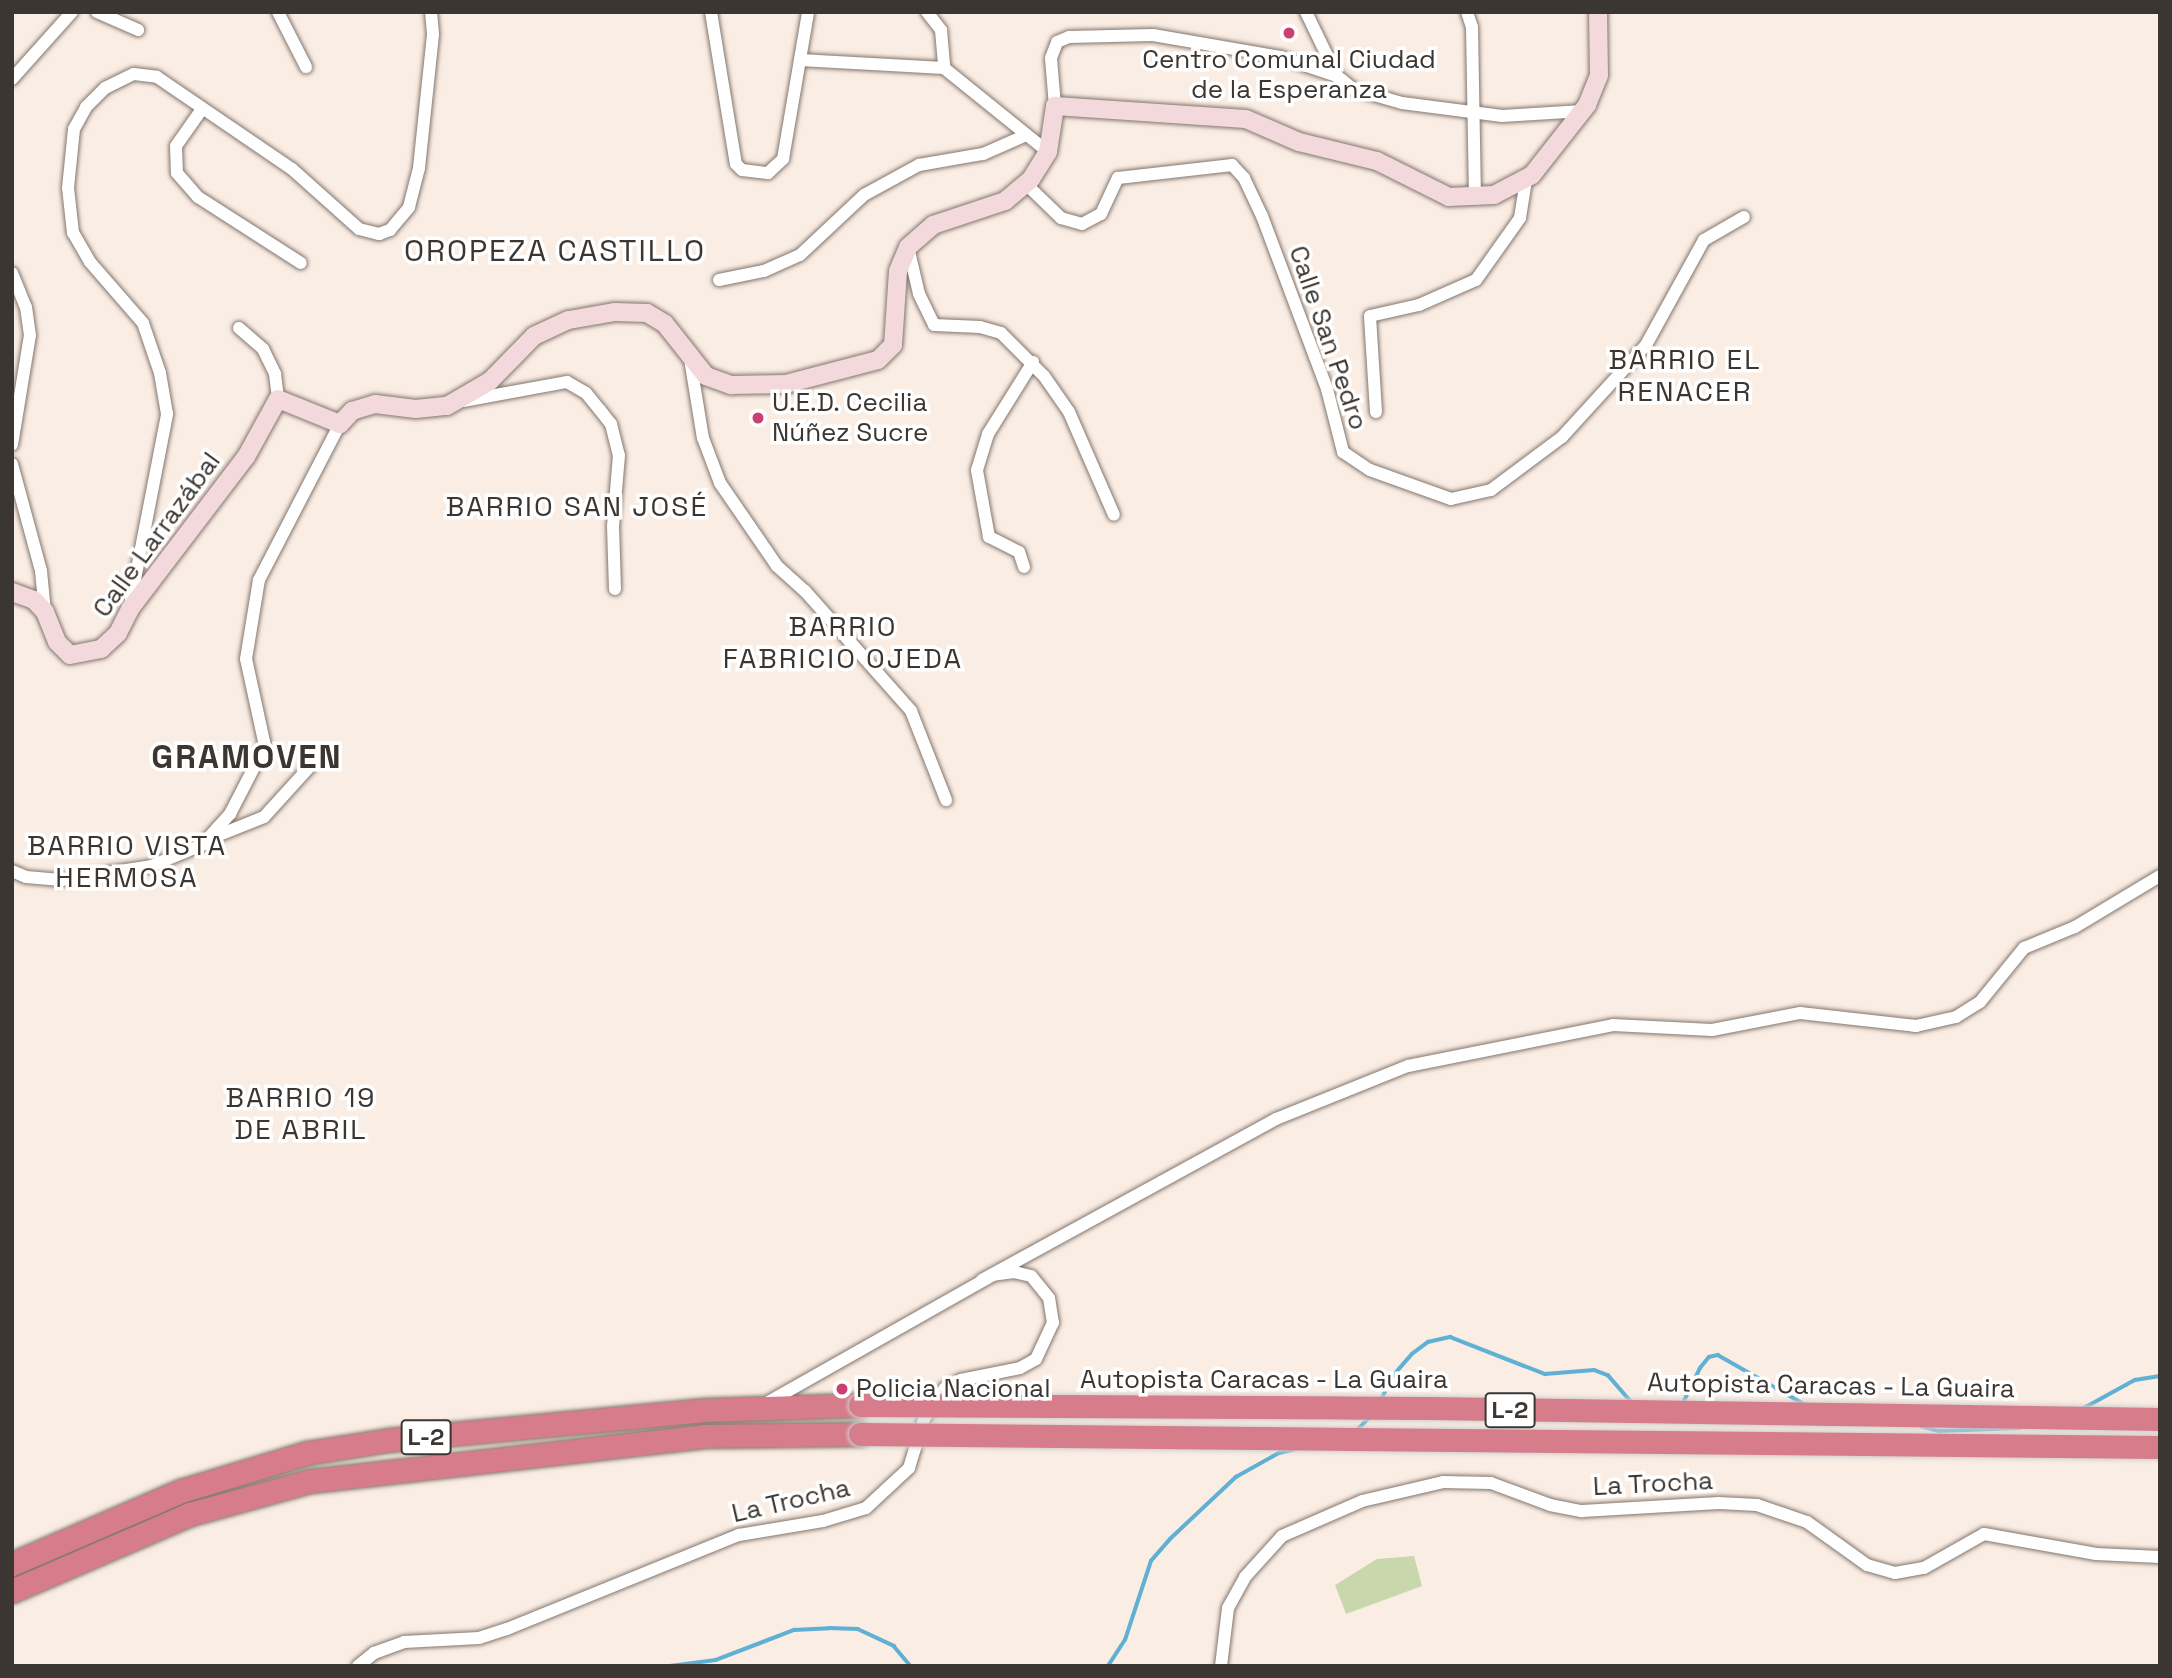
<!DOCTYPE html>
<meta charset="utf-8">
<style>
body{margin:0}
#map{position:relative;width:2172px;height:1678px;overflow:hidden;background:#faede3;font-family:"Space Grotesk",sans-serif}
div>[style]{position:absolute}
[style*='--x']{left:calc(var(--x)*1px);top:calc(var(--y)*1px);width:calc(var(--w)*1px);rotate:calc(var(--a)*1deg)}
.green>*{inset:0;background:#c9d8ac}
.stream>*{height:3.5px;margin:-1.75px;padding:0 1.75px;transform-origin:1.75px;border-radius:1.75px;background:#5fb0d4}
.roads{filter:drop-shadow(0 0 2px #82766e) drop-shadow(0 0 2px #82766e)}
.street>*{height:12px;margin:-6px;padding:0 6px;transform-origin:6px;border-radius:6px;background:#fff}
.secondary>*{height:18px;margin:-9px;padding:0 9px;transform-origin:9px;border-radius:9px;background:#f3d8dc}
.highway>*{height:23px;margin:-11.5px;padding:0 11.5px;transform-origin:11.5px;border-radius:11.5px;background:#d67c8a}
.bridges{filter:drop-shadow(0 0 2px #d0cfce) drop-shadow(0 0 2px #d0cfce)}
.highway-bridge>*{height:23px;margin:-11.5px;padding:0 11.5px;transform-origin:11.5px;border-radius:11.5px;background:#d67c8a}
.dots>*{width:19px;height:19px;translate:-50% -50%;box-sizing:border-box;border:4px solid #fff;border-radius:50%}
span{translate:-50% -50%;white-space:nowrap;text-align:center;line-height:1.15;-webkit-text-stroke:7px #fff;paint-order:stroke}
.shield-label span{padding:2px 5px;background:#fff;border:2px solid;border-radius:5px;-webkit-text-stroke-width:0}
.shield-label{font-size:24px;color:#3b3632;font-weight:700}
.poi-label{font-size:26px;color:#3b3632}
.left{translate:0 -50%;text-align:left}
.street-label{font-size:26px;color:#3b3632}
.neighbourhood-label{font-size:28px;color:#3b3632;letter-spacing:2px}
.quarter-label{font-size:30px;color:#3b3632;letter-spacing:2px}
.district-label{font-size:33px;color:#3b3632;font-weight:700;letter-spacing:2px}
.frame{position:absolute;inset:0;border:14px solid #3b3632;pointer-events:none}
</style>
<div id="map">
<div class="green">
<div style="clip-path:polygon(1414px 1556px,1422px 1586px,1346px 1614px,1335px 1585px,1377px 1559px)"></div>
</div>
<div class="stream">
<div style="--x:1381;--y:1400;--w:25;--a:-64"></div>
<div style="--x:1392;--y:1377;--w:30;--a:-49"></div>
<div style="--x:1412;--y:1354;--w:20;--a:-37"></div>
<div style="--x:1428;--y:1342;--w:23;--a:-13"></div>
<div style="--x:1450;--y:1337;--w:102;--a:21.3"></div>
<div style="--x:1545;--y:1374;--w:49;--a:-4.7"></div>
<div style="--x:1594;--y:1370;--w:15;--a:20"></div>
<div style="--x:1608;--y:1375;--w:35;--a:49"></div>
<div style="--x:1683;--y:1403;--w:39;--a:-64"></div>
<div style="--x:1700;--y:1368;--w:14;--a:-51"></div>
<div style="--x:1709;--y:1357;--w:9;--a:-13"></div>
<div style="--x:1718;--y:1355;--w:99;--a:29.7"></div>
<div style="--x:2084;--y:1408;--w:58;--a:-28.8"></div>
<div style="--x:2135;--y:1380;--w:25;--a:-9"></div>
<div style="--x:1921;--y:1426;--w:19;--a:16"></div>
<div style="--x:1939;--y:1431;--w:81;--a:-2.1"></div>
<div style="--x:1357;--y:1430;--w:17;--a:-45"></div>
<div style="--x:670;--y:1666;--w:46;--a:-7.4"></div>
<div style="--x:716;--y:1660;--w:84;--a:-21"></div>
<div style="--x:794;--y:1630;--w:35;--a:-3"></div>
<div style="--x:829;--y:1628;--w:29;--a:2"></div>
<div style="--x:858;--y:1629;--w:40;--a:25"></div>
<div style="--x:894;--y:1646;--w:26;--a:50"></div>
<div style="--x:1108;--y:1666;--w:31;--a:-57"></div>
<div style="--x:1125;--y:1640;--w:83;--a:-71.8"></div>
<div style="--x:1151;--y:1561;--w:29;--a:-49"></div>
<div style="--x:1170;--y:1539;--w:91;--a:-43.2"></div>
<div style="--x:1236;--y:1477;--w:49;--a:-29.2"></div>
<div style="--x:1279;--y:1453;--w:18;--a:-13"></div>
</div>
<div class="roads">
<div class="street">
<div style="--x:97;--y:12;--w:45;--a:23.7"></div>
<div style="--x:278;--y:12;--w:62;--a:63"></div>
<div style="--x:711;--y:12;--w:154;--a:80.7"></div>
<div style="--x:736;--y:164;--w:8;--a:45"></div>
<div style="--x:742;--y:170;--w:26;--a:7"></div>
<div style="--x:768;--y:173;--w:21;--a:-43"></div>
<div style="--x:783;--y:159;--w:149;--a:-80.3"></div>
<div style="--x:927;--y:12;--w:23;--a:52"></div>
<div style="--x:941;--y:30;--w:38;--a:85"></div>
<div style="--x:1306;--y:12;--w:71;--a:64.2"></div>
<div style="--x:1467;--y:12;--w:16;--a:72"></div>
<div style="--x:1472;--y:27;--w:171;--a:89"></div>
<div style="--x:800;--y:60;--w:144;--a:3.2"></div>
<div style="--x:944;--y:68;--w:134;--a:38.9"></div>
<div style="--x:12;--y:79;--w:90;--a:-48.2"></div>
<div style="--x:1055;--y:106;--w:48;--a:-94.8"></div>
<div style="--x:1051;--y:58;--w:17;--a:-69"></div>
<div style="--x:1057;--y:42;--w:13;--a:-23"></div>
<div style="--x:1069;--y:37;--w:84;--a:-1.4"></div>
<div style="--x:1153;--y:35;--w:129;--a:9.8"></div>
<div style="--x:1280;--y:57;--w:60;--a:18.4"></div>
<div style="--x:1337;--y:76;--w:21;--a:39"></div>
<div style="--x:1353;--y:89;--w:51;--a:15.9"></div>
<div style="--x:1402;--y:103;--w:101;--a:7.4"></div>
<div style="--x:1502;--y:116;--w:81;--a:-3.5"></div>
<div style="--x:202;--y:109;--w:45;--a:125.1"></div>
<div style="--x:176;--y:146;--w:27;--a:88"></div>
<div style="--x:177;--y:173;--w:32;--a:49"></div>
<div style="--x:198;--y:197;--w:122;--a:32.7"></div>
<div style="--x:1026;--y:184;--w:49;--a:44.2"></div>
<div style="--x:1061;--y:218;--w:22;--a:16"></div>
<div style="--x:1082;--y:224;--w:21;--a:-28"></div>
<div style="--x:1101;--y:214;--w:40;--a:-65"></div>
<div style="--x:1118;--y:178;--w:115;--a:-6.5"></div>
<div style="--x:1232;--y:165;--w:18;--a:47"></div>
<div style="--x:1244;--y:178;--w:42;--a:64.7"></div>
<div style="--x:1262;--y:216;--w:185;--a:69.4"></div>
<div style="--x:1327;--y:389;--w:65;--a:75.7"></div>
<div style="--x:1343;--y:452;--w:32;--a:34"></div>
<div style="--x:1370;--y:470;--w:86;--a:19.7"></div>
<div style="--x:1451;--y:499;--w:41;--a:-12.7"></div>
<div style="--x:1491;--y:490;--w:89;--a:-36.7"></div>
<div style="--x:1562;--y:437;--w:125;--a:-47.6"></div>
<div style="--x:1646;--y:345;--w:120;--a:-61.1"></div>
<div style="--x:1704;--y:240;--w:46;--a:-29.9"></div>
<div style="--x:908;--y:247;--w:48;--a:76.8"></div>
<div style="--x:919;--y:294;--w:34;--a:64"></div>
<div style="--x:934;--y:325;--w:46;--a:2.5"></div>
<div style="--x:980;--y:327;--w:22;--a:16"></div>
<div style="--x:1001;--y:333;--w:61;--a:45"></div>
<div style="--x:1044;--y:376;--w:44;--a:55.2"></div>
<div style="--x:1069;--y:412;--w:112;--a:66.4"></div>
<div style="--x:12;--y:273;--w:37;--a:68"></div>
<div style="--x:26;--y:307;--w:28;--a:82"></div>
<div style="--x:30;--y:335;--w:111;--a:99.3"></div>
<div style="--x:719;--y:280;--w:46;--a:-11.3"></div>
<div style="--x:764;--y:271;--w:39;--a:-24"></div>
<div style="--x:800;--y:255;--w:88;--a:-43.2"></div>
<div style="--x:864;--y:195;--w:63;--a:-28.6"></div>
<div style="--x:919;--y:165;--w:65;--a:-9.8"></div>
<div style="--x:983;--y:154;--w:45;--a:-23.7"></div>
<div style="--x:239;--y:328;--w:32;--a:41"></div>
<div style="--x:263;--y:349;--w:28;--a:64"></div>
<div style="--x:275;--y:374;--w:25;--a:83"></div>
<div style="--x:690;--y:359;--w:80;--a:80.7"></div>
<div style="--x:703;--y:438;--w:48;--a:69.3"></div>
<div style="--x:720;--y:483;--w:101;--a:55.5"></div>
<div style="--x:777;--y:566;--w:38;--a:42"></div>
<div style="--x:805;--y:591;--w:160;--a:48.5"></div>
<div style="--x:911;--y:711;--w:96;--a:68.5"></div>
<div style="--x:463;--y:401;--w:106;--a:-10.4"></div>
<div style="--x:567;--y:382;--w:22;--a:30"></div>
<div style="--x:586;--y:393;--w:22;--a:51"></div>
<div style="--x:600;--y:410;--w:18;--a:52"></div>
<div style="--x:611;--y:424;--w:32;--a:76"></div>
<div style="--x:619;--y:455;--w:71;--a:94.8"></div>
<div style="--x:613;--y:526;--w:63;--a:88.2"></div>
<div style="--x:1376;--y:412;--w:96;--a:-93.6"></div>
<div style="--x:1370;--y:316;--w:50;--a:-12.7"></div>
<div style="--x:1419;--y:305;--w:62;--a:-23.7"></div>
<div style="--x:1476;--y:280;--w:76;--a:-54.6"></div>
<div style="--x:1520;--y:218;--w:39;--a:-81"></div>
<div style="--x:12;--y:464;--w:111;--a:74.8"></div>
<div style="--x:41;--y:571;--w:41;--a:84.4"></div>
<div style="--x:1024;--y:567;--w:16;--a:-108"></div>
<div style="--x:1019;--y:552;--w:34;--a:-153"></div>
<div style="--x:989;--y:537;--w:68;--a:-100.2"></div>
<div style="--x:977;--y:470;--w:38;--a:-73"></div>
<div style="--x:988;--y:434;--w:85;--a:-58"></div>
<div style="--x:130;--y:605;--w:195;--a:-79"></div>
<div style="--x:167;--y:414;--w:42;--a:-99.7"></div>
<div style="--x:160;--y:373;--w:53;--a:-108.8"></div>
<div style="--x:143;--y:323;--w:81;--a:-131"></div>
<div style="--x:90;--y:262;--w:34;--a:-120"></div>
<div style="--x:73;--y:233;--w:45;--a:-96.3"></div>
<div style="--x:68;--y:188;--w:59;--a:-84.2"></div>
<div style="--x:74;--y:129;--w:25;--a:-61"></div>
<div style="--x:86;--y:107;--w:27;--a:-45"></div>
<div style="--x:105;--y:88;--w:32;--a:-26"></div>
<div style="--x:134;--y:74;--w:23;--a:7"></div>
<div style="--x:157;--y:77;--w:163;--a:34.3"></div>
<div style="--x:292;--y:169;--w:90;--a:41.8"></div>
<div style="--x:359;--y:229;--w:21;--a:14"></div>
<div style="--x:379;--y:234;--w:12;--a:-20"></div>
<div style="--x:390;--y:230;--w:30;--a:-50"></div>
<div style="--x:409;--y:207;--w:40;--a:-75.6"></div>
<div style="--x:419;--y:168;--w:135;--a:-84"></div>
<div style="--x:433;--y:34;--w:22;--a:-95"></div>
<div style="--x:209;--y:839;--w:59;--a:-21.8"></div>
<div style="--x:264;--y:817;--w:73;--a:-47.8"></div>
<div style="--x:12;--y:871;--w:15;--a:23"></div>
<div style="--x:26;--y:877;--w:35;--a:5"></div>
<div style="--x:61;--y:880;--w:91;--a:-8.8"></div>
<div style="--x:151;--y:866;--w:55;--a:-22.4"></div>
<div style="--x:202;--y:845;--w:42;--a:-47.9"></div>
<div style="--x:230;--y:814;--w:76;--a:-62.8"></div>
<div style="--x:265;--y:746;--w:89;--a:-102.3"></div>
<div style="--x:246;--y:659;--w:80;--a:-80.7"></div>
<div style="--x:259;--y:580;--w:176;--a:-62.6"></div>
<div style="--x:982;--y:1280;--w:335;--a:-28.7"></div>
<div style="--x:1276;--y:1119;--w:142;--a:-21.9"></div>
<div style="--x:1408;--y:1066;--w:209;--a:-11.3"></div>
<div style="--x:1613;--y:1025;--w:99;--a:2.9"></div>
<div style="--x:1712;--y:1030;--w:90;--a:-10.9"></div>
<div style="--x:1800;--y:1013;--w:117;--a:6.4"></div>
<div style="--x:1916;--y:1026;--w:41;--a:-12.7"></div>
<div style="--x:1956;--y:1017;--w:28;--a:-32"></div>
<div style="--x:1980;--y:1002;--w:70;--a:-50.8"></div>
<div style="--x:2024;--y:948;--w:55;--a:-22.4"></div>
<div style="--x:2075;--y:927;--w:99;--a:-31"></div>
<div style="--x:358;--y:1666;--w:21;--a:-39"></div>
<div style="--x:374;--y:1653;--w:32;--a:-20"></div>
<div style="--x:404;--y:1642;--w:75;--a:-3.1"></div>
<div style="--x:479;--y:1638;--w:29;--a:-18"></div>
<div style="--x:507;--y:1629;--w:250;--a:-22.1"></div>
<div style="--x:739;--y:1535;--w:85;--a:-9.5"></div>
<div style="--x:823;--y:1521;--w:45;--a:-16.8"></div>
<div style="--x:866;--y:1508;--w:59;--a:-42.9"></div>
<div style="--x:909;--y:1468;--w:51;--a:-73"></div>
<div style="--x:924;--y:1419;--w:37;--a:-56"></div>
<div style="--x:945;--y:1388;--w:18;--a:-27"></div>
<div style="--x:961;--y:1380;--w:60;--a:-11.5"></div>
<div style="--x:1020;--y:1368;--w:18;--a:-29"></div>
<div style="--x:1036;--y:1359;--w:40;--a:-65"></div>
<div style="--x:1053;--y:1323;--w:25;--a:-99"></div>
<div style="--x:1049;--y:1298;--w:28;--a:-129"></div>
<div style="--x:1031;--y:1276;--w:17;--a:-167"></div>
<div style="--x:1014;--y:1272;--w:21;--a:172"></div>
<div style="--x:993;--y:1275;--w:260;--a:150.5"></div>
<div style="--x:1221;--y:1666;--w:58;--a:-83.1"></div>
<div style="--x:1228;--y:1608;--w:35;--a:-61"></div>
<div style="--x:1245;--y:1577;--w:55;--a:-47.9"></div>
<div style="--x:1282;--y:1536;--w:87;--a:-23.6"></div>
<div style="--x:1362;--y:1501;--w:83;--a:-13.2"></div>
<div style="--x:1443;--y:1482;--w:48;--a:1.2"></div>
<div style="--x:1491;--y:1483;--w:63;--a:20.4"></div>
<div style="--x:1550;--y:1505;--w:33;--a:11"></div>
<div style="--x:1582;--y:1511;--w:137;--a:-3.3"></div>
<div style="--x:1719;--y:1503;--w:38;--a:3"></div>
<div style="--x:1757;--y:1505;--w:53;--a:18.8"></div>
<div style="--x:1807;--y:1522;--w:74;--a:35.6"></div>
<div style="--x:1867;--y:1565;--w:29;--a:16"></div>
<div style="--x:1895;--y:1573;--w:29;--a:-10"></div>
<div style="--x:1924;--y:1568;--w:69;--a:-29.5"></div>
<div style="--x:1984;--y:1534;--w:114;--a:10.1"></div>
<div style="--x:2096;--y:1554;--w:64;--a:2.7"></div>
</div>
<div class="secondary">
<div style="--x:12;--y:592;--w:23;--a:20"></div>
<div style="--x:34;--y:600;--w:16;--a:47"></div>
<div style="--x:45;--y:612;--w:32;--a:68"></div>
<div style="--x:57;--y:642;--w:18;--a:45"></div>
<div style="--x:70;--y:655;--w:32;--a:-11"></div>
<div style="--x:101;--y:649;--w:23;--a:-43"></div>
<div style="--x:118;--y:633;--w:27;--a:-63"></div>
<div style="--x:130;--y:609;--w:191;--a:-52.7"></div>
<div style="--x:246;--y:457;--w:66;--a:-61.1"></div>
<div style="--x:278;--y:399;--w:67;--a:22"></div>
<div style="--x:340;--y:424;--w:18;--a:-47"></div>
<div style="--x:352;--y:411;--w:24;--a:-17"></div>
<div style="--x:375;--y:404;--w:41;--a:7"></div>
<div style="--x:416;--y:409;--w:31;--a:-6"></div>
<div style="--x:447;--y:406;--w:50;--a:-30.2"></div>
<div style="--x:490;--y:381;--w:63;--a:-45.6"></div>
<div style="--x:534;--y:336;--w:38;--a:-25"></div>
<div style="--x:569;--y:320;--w:47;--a:-9.9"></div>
<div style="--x:615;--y:312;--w:32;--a:2"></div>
<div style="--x:647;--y:313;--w:21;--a:31"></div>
<div style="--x:665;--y:324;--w:66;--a:51.7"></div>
<div style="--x:706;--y:376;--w:27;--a:20"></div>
<div style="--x:731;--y:385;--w:55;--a:-1"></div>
<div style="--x:786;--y:384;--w:95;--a:-14.6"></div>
<div style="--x:878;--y:360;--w:21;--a:-45"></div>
<div style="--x:893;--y:345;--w:74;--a:-86.1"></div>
<div style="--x:898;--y:271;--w:26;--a:-67"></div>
<div style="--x:908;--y:247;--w:33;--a:-41"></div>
<div style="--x:933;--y:225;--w:76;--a:-18.4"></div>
<div style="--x:1005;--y:201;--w:34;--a:-40"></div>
<div style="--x:1031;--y:179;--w:32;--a:-58"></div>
<div style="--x:1048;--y:152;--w:47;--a:-81.3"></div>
<div style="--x:1055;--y:106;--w:191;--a:3.9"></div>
<div style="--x:1246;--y:119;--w:58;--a:23.5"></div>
<div style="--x:1299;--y:142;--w:80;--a:13.7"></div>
<div style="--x:1377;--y:161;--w:80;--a:26.6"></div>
<div style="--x:1449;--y:197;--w:45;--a:-2.5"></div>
<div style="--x:1494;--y:195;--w:43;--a:-27.8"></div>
<div style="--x:1532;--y:175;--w:89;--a:-51.8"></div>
<div style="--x:1587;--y:105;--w:32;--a:-68"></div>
<div style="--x:1599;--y:75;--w:63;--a:-90.9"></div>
</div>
<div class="highway">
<div style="--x:12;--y:1564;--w:184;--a:-23.4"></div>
<div style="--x:181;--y:1491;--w:132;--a:-16.8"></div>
<div style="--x:307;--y:1453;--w:83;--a:-9"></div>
<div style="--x:389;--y:1440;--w:318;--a:-5.4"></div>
<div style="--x:706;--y:1410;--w:154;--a:-1.9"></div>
<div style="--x:12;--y:1591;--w:194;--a:-23.4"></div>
<div style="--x:190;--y:1514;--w:124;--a:-15.4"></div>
<div style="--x:310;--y:1481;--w:397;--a:-6.5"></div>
<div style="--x:704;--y:1436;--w:156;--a:-0.7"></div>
</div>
</div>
<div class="bridges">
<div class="highway-bridge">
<div style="--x:860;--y:1405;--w:570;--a:0.3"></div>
<div style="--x:1430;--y:1408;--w:730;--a:0.86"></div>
<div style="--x:860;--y:1434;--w:1300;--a:0.57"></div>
</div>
</div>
<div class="dots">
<div style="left:1289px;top:33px;background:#cb3f71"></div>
<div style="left:758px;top:418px;background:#cb3f71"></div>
<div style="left:842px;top:1389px;background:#cb3f71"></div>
</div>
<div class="shield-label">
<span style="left:1510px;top:1410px">L-2</span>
<span style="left:426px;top:1437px">L-2</span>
</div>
<div class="poi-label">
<span style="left:1289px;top:75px">Centro Comunal Ciudad<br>de la Esperanza</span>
<span class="left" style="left:772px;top:418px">U.E.D. Cecilia<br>Núñez Sucre</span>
<span class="left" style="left:856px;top:1389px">Policia Nacional</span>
</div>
<div class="street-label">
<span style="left:1328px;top:338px;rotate:71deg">Calle San Pedro</span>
<span style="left:157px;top:535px;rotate:-54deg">Calle Larrazábal</span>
<span style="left:1264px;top:1380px">Autopista Caracas - La Guaira</span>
<span style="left:1831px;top:1386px;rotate:1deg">Autopista Caracas - La Guaira</span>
<span style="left:1653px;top:1484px;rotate:-3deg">La Trocha</span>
<span style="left:791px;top:1501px;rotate:-13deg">La Trocha</span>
</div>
<div class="neighbourhood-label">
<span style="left:1685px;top:375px">BARRIO EL<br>RENACER</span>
<span style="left:577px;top:506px">BARRIO SAN JOSÉ</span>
<span style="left:843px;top:642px">BARRIO<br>FABRICIO OJEDA</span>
<span style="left:127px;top:861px">BARRIO VISTA<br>HERMOSA</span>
<span style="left:301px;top:1113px">BARRIO 19<br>DE ABRIL</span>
</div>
<div class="quarter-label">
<span style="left:555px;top:251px">OROPEZA CASTILLO</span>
</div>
<div class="district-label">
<span style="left:247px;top:758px">GRAMOVEN</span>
</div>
<div class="frame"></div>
</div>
